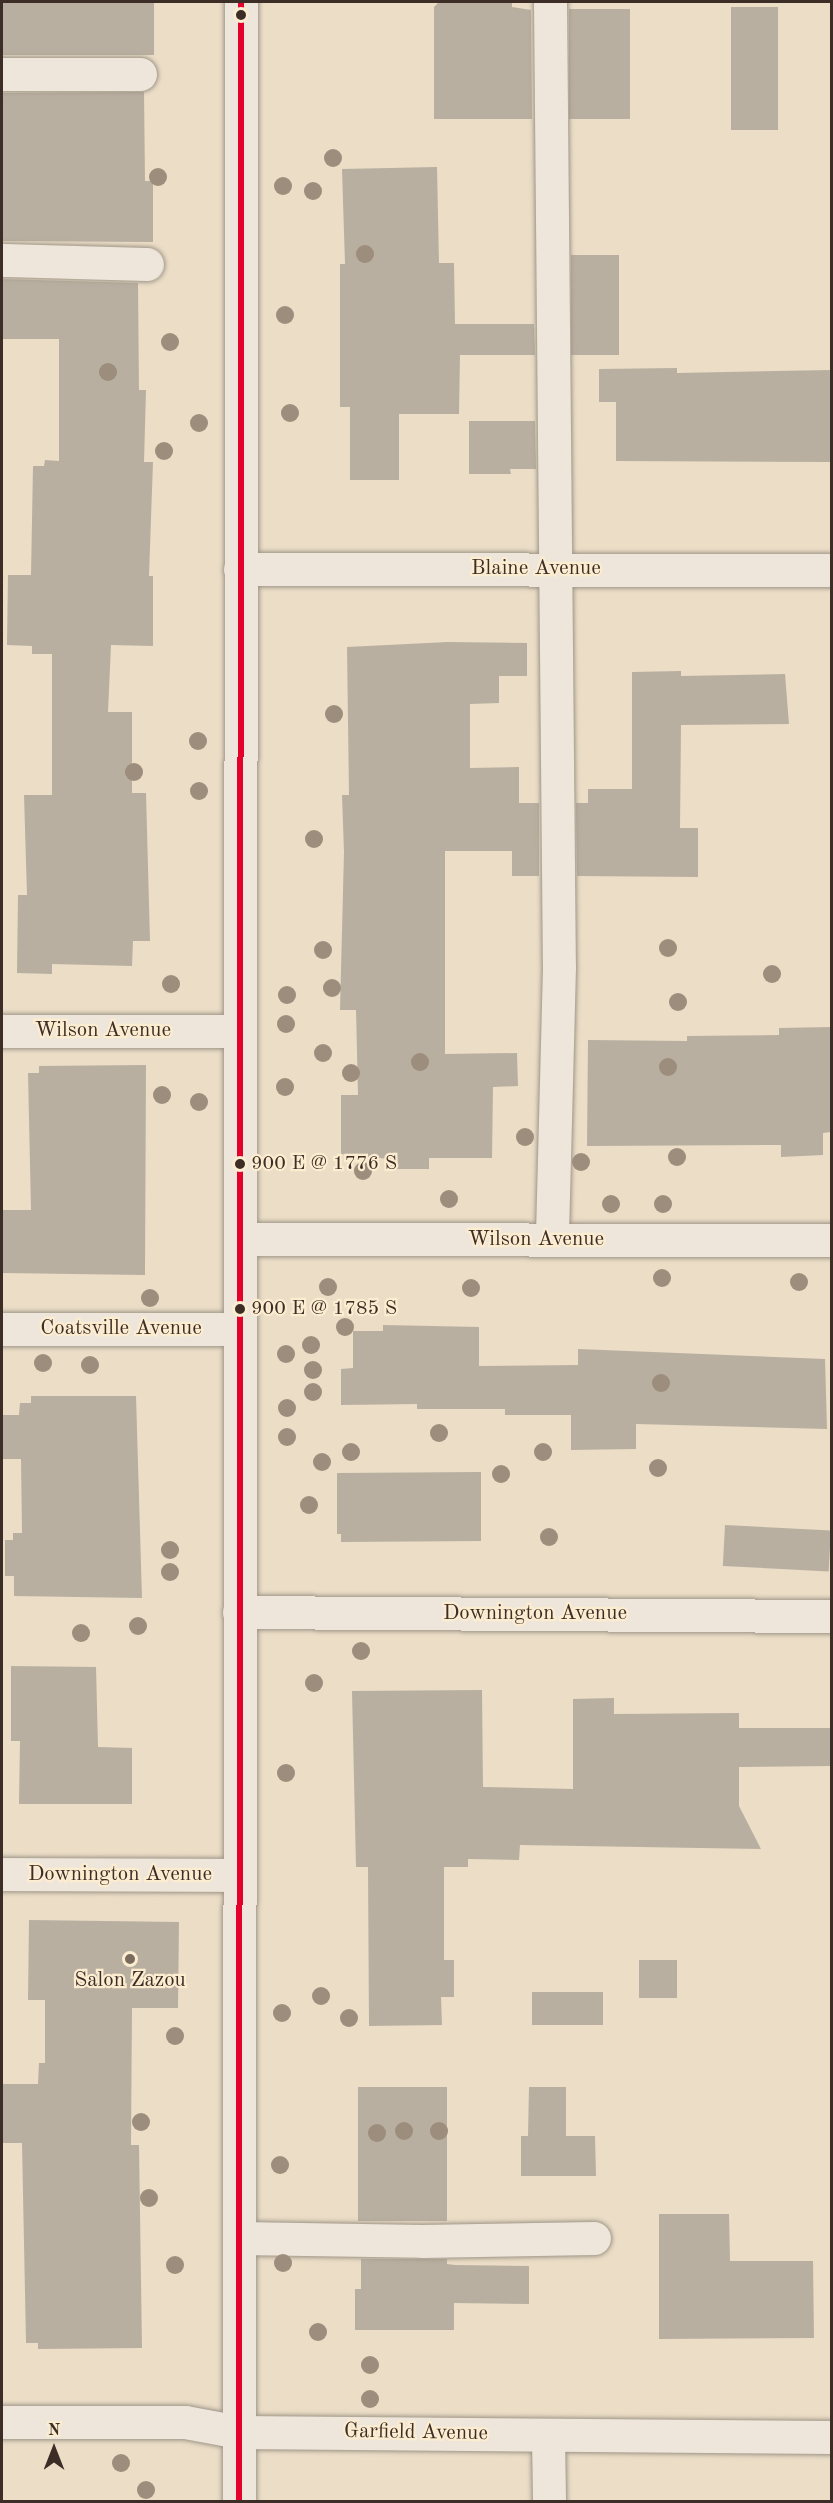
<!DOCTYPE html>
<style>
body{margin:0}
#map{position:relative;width:833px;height:2503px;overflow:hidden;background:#ebddc6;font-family:"Old Standard TT",serif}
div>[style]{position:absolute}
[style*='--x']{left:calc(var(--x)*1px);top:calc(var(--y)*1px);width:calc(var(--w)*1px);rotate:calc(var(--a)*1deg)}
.building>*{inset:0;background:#b9afa0;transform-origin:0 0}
.roads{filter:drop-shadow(0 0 2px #9f9688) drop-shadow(0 0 2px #9f9688)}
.minor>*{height:33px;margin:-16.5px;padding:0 16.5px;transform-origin:16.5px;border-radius:16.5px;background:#eee6da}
.bus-1>*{height:6px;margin:-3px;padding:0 3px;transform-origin:3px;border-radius:3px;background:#e4002b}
.trees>*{width:18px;height:18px;margin:-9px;border-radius:50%;background:#9c8d7c}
.dots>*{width:16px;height:16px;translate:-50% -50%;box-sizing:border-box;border:3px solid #fcecd0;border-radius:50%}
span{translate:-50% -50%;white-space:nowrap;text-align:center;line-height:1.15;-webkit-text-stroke:4.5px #fcecd0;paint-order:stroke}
.bus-label{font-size:20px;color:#3d2d27}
.left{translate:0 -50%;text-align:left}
.street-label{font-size:21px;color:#3d2d27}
.poi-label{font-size:21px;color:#3d2d27}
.frame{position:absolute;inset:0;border:3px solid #3d2d27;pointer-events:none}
.north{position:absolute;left:24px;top:2419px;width:60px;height:60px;-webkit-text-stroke:4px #fcecd0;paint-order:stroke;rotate:0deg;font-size:16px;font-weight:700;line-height:24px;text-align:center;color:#3d2d27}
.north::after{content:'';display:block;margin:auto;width:21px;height:27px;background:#3d2d27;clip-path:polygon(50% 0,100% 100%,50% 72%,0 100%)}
</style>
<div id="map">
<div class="building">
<div style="left:2px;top:2px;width:152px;height:53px"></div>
<div style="clip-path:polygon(438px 3px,512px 3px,512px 7px,531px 10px,532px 119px,434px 119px,434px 7px)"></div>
<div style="left:778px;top:7px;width:123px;height:47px;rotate:90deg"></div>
<div style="left:569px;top:9px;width:61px;height:110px"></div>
<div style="clip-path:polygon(144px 92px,145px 181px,153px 181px,153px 242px,2px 241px,2px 93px)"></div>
<div style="clip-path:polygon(437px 167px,439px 263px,454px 263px,455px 324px,534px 324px,535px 355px,460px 355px,459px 414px,399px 414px,399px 480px,350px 480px,350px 407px,340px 407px,340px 264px,345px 264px,342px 169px)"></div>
<div style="left:571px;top:255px;width:48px;height:100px"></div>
<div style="clip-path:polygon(2px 279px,138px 283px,139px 390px,146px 390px,144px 462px,153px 462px,149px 576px,153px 576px,153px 646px,111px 645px,108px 712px,132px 712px,132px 793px,146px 793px,150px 941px,133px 941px,132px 966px,52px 964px,52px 974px,17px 973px,18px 895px,27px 895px,24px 795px,52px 795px,52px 654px,32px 654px,32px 646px,7px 645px,8px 575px,31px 575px,33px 466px,44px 466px,45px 460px,59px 461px,59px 339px,2px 339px)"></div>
<div style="clip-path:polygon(677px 368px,677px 373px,831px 370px,831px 462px,616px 461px,616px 402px,599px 402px,599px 369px)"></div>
<div style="clip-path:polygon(469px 421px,535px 421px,536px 469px,510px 469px,511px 474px,469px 474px)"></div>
<div style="clip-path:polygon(448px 642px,527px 643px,527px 676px,499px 676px,499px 703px,470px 704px,470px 768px,519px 767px,519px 803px,539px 803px,539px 876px,512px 876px,512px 851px,445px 851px,445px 1054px,517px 1053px,518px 1086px,493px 1087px,492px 1158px,429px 1158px,429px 1169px,389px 1169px,389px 1159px,341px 1154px,341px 1095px,358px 1095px,356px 1010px,340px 1010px,344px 852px,342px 795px,349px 795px,347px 647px)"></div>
<div style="clip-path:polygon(681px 671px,681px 676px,785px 674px,789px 724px,681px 725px,680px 828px,698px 828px,698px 877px,577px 876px,576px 803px,588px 803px,588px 789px,632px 789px,632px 672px)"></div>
<div style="clip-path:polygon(831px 1027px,831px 1132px,823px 1133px,823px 1155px,781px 1157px,781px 1145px,587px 1146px,588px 1040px,687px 1041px,687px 1036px,779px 1035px,779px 1028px)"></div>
<div style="clip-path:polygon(146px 1065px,145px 1275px,2px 1273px,2px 1210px,31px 1210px,28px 1073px,39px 1073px,39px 1066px)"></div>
<div style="clip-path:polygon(383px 1325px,479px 1327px,479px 1366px,578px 1365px,578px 1349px,825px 1359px,827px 1429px,636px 1424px,636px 1449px,571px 1450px,571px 1415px,505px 1415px,505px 1409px,417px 1409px,417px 1404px,341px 1405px,341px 1369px,353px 1368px,353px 1331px,383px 1331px)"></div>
<div style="clip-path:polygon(31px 1396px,136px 1396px,142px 1598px,14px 1596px,14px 1576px,5px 1576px,5px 1540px,13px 1540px,13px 1533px,22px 1533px,21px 1459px,2px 1459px,2px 1415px,19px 1415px,20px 1403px,31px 1403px)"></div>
<div style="clip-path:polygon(481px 1472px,481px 1541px,341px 1542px,341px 1534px,337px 1534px,337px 1473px)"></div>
<div style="left:725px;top:1525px;width:106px;height:41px;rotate:3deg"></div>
<div style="clip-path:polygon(11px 1666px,96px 1667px,98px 1747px,132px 1748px,132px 1804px,19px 1804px,20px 1741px,11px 1741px)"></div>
<div style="clip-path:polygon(482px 1690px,483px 1787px,573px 1789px,573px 1699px,614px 1698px,614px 1714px,739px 1713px,739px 1728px,831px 1728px,831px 1766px,739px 1767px,739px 1806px,761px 1849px,520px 1845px,519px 1860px,468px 1859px,468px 1867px,444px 1867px,444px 1960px,454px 1960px,454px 1997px,441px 1997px,442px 2025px,369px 2026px,368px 1867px,356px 1867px,352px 1691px)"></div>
<div style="clip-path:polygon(29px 1920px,179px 1922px,178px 2008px,132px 2008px,131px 2145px,139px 2145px,142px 2348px,38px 2349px,38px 2343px,26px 2343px,22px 2143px,2px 2143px,2px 2084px,38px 2084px,39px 2063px,45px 2063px,45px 2000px,28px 2000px)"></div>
<div style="left:677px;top:1960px;width:38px;height:38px;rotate:90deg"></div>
<div style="left:532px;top:1992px;width:71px;height:33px"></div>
<div style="left:358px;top:2087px;width:89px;height:134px"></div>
<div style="clip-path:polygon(529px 2087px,566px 2087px,566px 2136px,595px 2136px,596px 2176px,521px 2176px,521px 2136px,528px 2136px)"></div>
<div style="clip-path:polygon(659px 2214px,729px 2214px,730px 2261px,813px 2261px,814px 2338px,659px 2339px)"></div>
<div style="clip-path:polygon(361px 2259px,447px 2259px,447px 2264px,455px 2265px,529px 2266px,529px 2304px,454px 2303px,454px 2330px,355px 2330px,355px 2289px,361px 2289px)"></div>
</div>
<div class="roads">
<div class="minor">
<div style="--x:550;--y:2;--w:965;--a:89.47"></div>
<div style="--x:559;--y:967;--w:273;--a:91.5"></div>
<div style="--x:2;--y:74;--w:138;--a:0"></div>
<div style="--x:2;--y:260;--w:145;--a:1.6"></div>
<div style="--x:240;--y:569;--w:592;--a:0.1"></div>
<div style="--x:2;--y:1031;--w:238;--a:0"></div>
<div style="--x:240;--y:1239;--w:592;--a:0.1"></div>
<div style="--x:2;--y:1329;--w:238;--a:0"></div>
<div style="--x:239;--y:1612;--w:593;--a:0.39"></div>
<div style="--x:2;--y:1874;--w:237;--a:0.2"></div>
<div style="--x:239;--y:2238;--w:183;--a:0.9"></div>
<div style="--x:422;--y:2241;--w:172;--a:-1"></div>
<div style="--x:2;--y:2422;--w:183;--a:0"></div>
<div style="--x:185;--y:2422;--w:55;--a:10.5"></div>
<div style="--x:239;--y:2432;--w:593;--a:0.48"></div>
<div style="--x:548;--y:2435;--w:67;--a:89.1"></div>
<div style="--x:239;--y:2502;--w:2500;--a:-89.95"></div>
</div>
</div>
<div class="bus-1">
<div style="--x:239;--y:2502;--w:2500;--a:-89.95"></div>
</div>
<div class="trees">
<div style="left:333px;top:158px"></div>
<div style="left:158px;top:177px"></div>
<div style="left:283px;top:186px"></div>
<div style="left:313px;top:191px"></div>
<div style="left:365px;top:254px"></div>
<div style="left:285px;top:315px"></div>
<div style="left:170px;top:342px"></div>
<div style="left:108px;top:372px"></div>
<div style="left:290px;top:413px"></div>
<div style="left:199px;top:423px"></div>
<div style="left:164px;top:451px"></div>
<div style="left:334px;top:714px"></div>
<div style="left:198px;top:741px"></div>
<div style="left:134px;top:772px"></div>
<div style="left:199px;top:791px"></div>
<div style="left:314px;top:839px"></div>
<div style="left:668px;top:948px"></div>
<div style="left:323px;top:950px"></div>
<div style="left:772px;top:974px"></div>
<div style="left:171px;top:984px"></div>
<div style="left:332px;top:988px"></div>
<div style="left:287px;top:995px"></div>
<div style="left:678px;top:1002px"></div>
<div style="left:286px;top:1024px"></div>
<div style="left:323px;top:1053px"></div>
<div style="left:420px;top:1062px"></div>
<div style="left:668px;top:1067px"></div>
<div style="left:351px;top:1073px"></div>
<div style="left:285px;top:1087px"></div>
<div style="left:162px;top:1095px"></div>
<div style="left:199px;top:1102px"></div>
<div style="left:525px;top:1137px"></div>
<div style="left:677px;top:1157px"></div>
<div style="left:581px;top:1162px"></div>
<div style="left:363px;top:1171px"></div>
<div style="left:449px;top:1199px"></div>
<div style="left:611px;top:1204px"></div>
<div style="left:663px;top:1204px"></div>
<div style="left:662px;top:1278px"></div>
<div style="left:799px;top:1282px"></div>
<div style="left:328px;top:1287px"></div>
<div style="left:471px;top:1288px"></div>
<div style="left:150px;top:1298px"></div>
<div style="left:345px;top:1327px"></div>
<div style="left:311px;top:1345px"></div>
<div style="left:286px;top:1354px"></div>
<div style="left:43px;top:1363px"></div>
<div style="left:90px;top:1365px"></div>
<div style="left:313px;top:1370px"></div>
<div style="left:661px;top:1383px"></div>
<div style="left:313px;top:1392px"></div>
<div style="left:287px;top:1408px"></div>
<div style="left:439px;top:1433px"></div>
<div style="left:287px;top:1437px"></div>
<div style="left:351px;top:1452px"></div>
<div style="left:543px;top:1452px"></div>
<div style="left:322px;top:1462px"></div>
<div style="left:658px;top:1468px"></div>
<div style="left:501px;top:1474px"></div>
<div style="left:309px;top:1505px"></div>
<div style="left:549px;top:1537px"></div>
<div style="left:170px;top:1550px"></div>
<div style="left:170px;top:1572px"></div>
<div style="left:138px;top:1626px"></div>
<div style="left:81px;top:1633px"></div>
<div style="left:361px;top:1651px"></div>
<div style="left:314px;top:1683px"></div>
<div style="left:286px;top:1773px"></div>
<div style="left:321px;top:1996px"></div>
<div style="left:282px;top:2013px"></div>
<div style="left:349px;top:2018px"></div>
<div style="left:175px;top:2036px"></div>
<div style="left:141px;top:2122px"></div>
<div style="left:404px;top:2131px"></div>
<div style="left:439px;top:2131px"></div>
<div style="left:377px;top:2133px"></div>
<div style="left:280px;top:2165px"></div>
<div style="left:149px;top:2198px"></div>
<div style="left:283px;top:2263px"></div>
<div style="left:175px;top:2265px"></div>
<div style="left:318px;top:2332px"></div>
<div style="left:370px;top:2365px"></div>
<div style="left:370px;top:2399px"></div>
<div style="left:121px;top:2463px"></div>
<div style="left:146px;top:2490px"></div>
</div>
<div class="dots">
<div style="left:241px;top:15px;background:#3d2d27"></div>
<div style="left:240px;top:1164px;background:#3d2d27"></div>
<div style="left:240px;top:1309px;background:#3d2d27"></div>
<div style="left:130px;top:1959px;background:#7a6b5f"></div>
</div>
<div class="bus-label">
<span class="left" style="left:251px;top:1164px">900 E @ 1776 S</span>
<span class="left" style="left:251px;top:1309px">900 E @ 1785 S</span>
</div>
<div class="street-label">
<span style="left:536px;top:569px">Blaine Avenue</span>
<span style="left:103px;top:1031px">Wilson Avenue</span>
<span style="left:536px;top:1240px">Wilson Avenue</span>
<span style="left:121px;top:1329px">Coatsville Avenue</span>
<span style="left:535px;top:1614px">Downington Avenue</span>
<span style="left:120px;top:1875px">Downington Avenue</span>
<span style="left:416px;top:2433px;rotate:1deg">Garfield Avenue</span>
</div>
<div class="poi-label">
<span style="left:130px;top:1981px">Salon Zazou</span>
</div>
<div class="frame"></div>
<div class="north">N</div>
</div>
